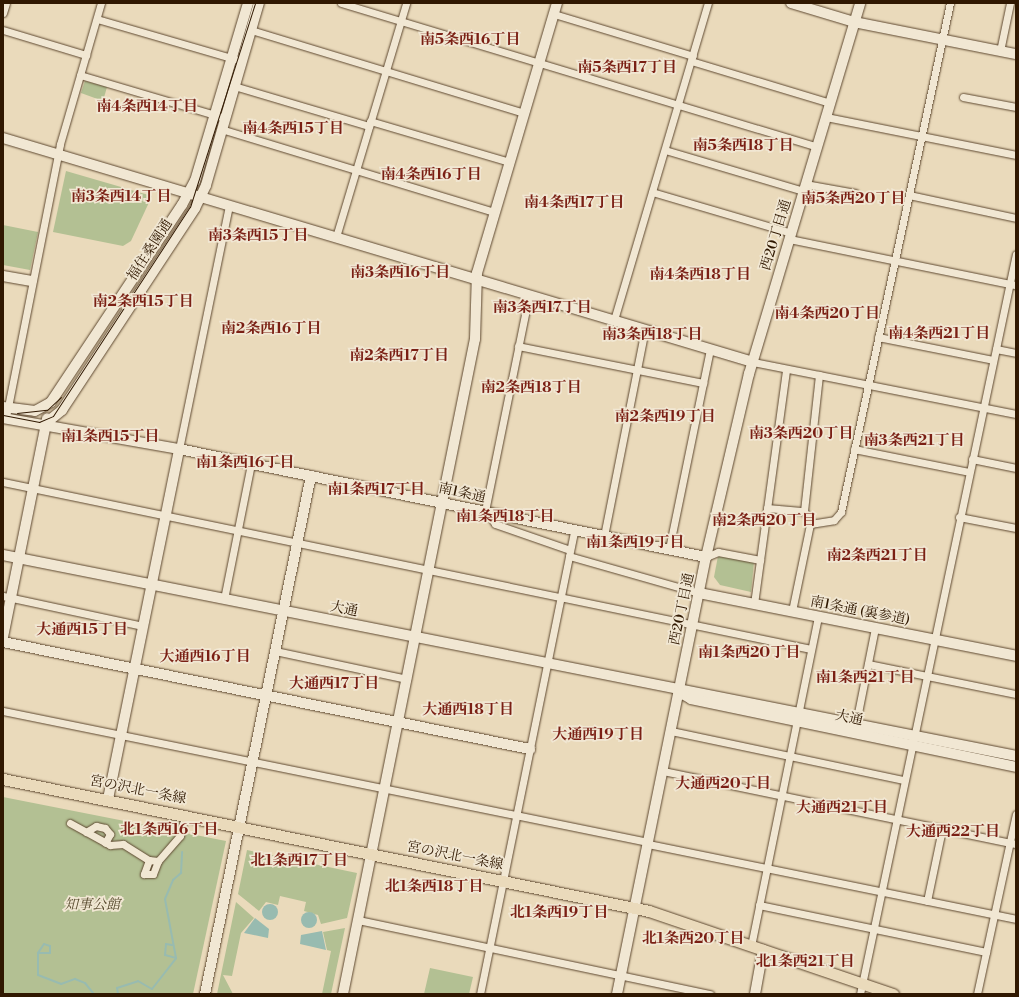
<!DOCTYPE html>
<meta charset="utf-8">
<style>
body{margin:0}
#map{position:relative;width:1019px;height:997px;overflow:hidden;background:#eadabb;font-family:"Libre Bodoni","Noto Serif JP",serif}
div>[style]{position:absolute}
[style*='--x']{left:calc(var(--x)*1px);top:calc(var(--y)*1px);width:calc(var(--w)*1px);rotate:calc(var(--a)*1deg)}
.green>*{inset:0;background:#b3c093}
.water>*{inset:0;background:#98bbb0}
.round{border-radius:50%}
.stream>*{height:2px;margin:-1px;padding:0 1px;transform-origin:1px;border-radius:1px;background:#98bbb0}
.roads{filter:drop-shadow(0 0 1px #5e4830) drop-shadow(0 0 1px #5e4830)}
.street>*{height:7px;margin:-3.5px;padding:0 3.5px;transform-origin:3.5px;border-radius:3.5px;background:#f1e7d3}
.secondary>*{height:10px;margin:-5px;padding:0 5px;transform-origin:5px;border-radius:5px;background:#f1e7d3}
.primary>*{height:11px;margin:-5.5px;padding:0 5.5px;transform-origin:5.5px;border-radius:5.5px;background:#eadabb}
.tram>*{height:1px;margin:-0.5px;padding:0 0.5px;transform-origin:0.5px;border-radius:0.5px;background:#301801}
span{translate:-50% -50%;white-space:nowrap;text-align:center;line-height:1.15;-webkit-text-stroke:3.5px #f1e7d3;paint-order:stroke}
.street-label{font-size:14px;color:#301801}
.park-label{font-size:14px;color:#574a2d;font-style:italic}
.neighbourhood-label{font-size:15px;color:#7a1f14;font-weight:700}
.frame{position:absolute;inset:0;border:4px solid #301801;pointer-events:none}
</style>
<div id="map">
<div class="green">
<div style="clip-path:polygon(85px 81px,107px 87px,103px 101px,81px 93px)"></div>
<div style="clip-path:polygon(66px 171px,152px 196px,131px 241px,123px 246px,53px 232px)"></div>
<div style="clip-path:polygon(3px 225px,38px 232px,30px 270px,3px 265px)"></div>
<div style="clip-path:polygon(718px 556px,754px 562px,751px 592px,720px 585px,714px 577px)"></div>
<div style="clip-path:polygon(3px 797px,226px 841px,193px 994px,3px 994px)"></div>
<div style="clip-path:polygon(247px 850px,357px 873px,347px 918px,321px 924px,318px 915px,304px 911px,306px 902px,280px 896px,278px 905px,266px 902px,259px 911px,238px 894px)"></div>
<div style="clip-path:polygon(236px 902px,254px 918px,241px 933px,232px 976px,223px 975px,233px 994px,217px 994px)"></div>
<div style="clip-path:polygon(345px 928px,331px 994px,322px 994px,331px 951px,327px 950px,323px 932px)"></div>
<div style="clip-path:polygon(430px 968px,473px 977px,469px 994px,424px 994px)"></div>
</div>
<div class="water">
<div class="round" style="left:262px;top:904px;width:16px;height:16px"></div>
<div class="round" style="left:301px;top:912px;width:16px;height:16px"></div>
<div style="clip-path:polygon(255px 918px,269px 929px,268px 938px,244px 933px)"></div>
<div style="clip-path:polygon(322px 931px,326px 950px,300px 944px,301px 935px)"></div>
</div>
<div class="stream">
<div style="--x:172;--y:945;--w:6;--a:-171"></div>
<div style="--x:166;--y:944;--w:11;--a:95"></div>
<div style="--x:165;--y:955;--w:11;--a:15"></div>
<div style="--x:38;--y:953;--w:12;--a:0"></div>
<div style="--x:50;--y:953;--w:7;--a:-90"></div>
<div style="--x:50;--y:946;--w:6;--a:-162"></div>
<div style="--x:44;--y:944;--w:11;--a:124"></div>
<div style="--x:38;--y:953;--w:22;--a:90"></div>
<div style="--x:38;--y:975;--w:25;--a:21"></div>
<div style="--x:61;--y:984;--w:15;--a:-20"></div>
<div style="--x:75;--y:979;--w:11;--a:22"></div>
<div style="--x:85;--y:983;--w:14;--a:51"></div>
<div style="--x:118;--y:994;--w:6;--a:-99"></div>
<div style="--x:117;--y:988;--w:22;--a:-18"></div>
<div style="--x:138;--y:981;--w:16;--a:30"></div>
<div style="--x:152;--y:989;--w:39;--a:-52"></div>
<div style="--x:176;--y:958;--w:60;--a:-100.6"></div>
<div style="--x:165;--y:899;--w:21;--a:-67"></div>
<div style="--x:173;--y:880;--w:11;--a:-41"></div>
<div style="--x:181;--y:873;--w:21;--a:-87"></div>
</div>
<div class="roads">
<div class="street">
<div style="--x:341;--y:3;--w:497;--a:16.8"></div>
<div style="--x:3;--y:13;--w:10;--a:-73"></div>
<div style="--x:554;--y:14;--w:145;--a:16.8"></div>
<div style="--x:97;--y:19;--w:151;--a:16.2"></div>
<div style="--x:3;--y:30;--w:87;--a:16.8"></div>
<div style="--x:251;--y:30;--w:285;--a:16.9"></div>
<div style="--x:1000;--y:51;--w:49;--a:-78.2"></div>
<div style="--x:691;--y:61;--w:145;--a:16.8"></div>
<div style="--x:80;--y:75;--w:151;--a:16.5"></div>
<div style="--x:234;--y:86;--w:141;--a:16.5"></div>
<div style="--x:963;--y:97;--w:54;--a:10.7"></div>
<div style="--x:826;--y:117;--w:194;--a:11.3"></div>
<div style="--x:370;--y:121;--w:145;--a:16.4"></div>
<div style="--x:221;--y:129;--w:285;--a:16.9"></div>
<div style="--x:665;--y:150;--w:144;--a:16.5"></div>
<div style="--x:805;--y:184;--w:51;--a:10.2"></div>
<div style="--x:652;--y:192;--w:145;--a:16.4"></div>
<div style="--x:909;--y:195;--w:109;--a:12.1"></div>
<div style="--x:336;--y:237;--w:244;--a:-73.3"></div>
<div style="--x:789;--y:239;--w:232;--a:11.5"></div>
<div style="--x:614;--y:320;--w:331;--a:-73.5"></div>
<div style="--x:878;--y:337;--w:117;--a:11.3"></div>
<div style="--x:518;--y:346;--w:189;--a:11.3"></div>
<div style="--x:996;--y:349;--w:20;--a:11"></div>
<div style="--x:753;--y:362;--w:268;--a:11.2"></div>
<div style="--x:7;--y:412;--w:273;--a:-78.8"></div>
<div style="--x:60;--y:144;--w:147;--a:-73.8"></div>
<div style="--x:179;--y:449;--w:249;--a:-78.4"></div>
<div style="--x:854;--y:449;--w:117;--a:11.3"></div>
<div style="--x:972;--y:459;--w:45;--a:11.6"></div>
<div style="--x:3;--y:482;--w:825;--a:11.68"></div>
<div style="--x:767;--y:508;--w:37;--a:5"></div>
<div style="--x:485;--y:511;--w:220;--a:-78.5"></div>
<div style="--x:487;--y:512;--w:14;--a:56"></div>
<div style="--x:495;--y:524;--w:79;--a:19.1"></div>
<div style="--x:959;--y:517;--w:58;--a:10.9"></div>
<div style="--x:812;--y:523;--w:14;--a:-124"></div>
<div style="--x:804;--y:511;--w:137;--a:-83.7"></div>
<div style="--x:604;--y:536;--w:211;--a:-78.8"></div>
<div style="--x:669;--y:549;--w:204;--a:-78.4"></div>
<div style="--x:569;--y:556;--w:135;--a:15.9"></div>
<div style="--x:706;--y:557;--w:13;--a:-23"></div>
<div style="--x:718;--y:552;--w:43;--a:10.8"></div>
<div style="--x:3;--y:596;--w:143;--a:12.1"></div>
<div style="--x:224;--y:599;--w:138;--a:-78.7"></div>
<div style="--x:754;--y:604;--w:237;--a:-82.2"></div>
<div style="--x:792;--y:611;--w:89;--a:-78.3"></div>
<div style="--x:810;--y:524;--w:24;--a:-9"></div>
<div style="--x:834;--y:520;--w:11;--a:-49"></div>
<div style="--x:841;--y:512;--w:521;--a:-77.91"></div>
<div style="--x:275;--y:651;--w:135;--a:12"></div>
<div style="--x:868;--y:664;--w:151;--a:11.5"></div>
<div style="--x:3;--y:711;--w:658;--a:11.48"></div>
<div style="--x:856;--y:723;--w:97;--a:-78.7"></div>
<div style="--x:671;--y:731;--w:238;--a:11.9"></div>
<div style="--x:663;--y:771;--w:360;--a:11.7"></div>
<div style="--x:70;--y:823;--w:46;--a:28.8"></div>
<div style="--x:110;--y:845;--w:13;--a:-4"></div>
<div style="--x:123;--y:844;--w:31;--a:32"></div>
<div style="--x:149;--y:860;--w:9;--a:6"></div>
<div style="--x:158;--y:861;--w:33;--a:-49"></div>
<div style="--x:180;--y:836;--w:13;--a:-77"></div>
<div style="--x:86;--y:832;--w:12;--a:-31"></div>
<div style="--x:96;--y:826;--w:9;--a:13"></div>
<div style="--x:105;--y:828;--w:8;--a:50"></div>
<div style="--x:110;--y:834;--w:10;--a:119"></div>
<div style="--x:648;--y:844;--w:376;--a:11.5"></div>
<div style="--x:149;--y:860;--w:15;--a:110"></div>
<div style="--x:144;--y:874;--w:9;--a:0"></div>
<div style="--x:153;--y:874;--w:14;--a:-69"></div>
<div style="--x:927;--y:901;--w:74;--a:-78.2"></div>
<div style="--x:759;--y:905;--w:232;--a:11.7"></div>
<div style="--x:358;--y:920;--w:360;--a:11.9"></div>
<div style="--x:751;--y:946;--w:336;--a:-78.5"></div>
<div style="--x:480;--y:994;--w:473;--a:-78.5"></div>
<div style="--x:860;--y:994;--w:756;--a:-78.1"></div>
<div style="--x:977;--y:994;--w:184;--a:-77.8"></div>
</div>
<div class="secondary">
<div style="--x:791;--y:3;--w:66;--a:16.8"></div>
<div style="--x:854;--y:22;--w:165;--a:11.2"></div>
<div style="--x:3;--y:138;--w:783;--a:16.63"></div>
<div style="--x:3;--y:276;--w:29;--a:10"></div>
<div style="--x:3;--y:407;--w:32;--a:7"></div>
<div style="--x:35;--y:411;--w:18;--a:-29"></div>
<div style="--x:51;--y:402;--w:237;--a:-56.4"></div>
<div style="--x:182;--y:205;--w:27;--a:-62"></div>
<div style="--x:195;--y:181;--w:186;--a:-73.4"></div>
<div style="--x:3;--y:418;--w:179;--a:10"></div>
<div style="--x:179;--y:449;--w:538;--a:11.58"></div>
<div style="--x:46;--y:423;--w:21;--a:-39"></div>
<div style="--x:62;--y:410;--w:242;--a:-56.6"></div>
<div style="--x:195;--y:208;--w:25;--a:-64"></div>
<div style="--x:206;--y:185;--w:190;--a:-73.8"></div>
<div style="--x:3;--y:555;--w:1033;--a:11.22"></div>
<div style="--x:699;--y:593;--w:323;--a:11.2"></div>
<div style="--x:3;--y:637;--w:223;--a:-78.6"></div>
<div style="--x:3;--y:642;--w:538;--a:11.48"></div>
<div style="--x:679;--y:692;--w:14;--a:30"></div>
<div style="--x:691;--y:699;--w:332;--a:11.8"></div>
<div style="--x:108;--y:799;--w:357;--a:-78.5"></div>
<div style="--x:205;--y:994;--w:529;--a:-78.44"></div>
<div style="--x:343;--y:994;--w:668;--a:-78.61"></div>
<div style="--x:475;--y:339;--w:66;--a:-88.3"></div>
<div style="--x:477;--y:273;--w:282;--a:-73.5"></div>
<div style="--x:617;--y:994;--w:446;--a:-78.5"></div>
<div style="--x:706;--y:557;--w:188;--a:-76.8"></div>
<div style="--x:749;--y:374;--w:387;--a:-73.3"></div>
<div style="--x:755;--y:994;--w:45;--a:-79.7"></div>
</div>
<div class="primary">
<div style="--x:3;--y:779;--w:659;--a:11.55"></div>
<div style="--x:649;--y:911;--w:258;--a:18.8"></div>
</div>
</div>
<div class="tram">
<div style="--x:17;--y:413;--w:30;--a:-6"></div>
<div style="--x:47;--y:410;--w:19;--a:-43"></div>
<div style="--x:3;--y:415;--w:37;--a:11"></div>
<div style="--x:39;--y:422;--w:15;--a:-23"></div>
<div style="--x:53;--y:416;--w:250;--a:-56.8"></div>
<div style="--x:190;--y:207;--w:214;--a:-72.3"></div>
</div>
<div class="street-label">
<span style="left:776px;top:235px;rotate:-73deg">西20丁目通</span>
<span style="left:150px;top:250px;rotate:-57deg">福住桑園通</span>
<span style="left:462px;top:493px;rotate:12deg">南1条通</span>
<span style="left:344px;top:609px;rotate:11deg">大通</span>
<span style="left:682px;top:609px;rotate:-78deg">西20丁目通</span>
<span style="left:860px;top:611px;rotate:11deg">南1条通 (裏参道)</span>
<span style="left:849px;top:718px;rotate:12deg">大通</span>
<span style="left:138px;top:790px;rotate:11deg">宮の沢北一条線</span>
<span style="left:455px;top:856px;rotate:11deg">宮の沢北一条線</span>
</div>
<div class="park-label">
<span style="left:92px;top:905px">知事公館</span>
</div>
<div class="neighbourhood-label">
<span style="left:470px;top:40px">南5条西16丁目</span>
<span style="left:627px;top:68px">南5条西17丁目</span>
<span style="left:147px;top:107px">南4条西14丁目</span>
<span style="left:293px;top:129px">南4条西15丁目</span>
<span style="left:743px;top:146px">南5条西18丁目</span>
<span style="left:431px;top:175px">南4条西16丁目</span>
<span style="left:121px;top:197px">南3条西14丁目</span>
<span style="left:853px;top:199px">南5条西20丁目</span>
<span style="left:574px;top:203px">南4条西17丁目</span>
<span style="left:258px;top:236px">南3条西15丁目</span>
<span style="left:400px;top:273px">南3条西16丁目</span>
<span style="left:700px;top:275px">南4条西18丁目</span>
<span style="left:143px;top:302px">南2条西15丁目</span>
<span style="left:542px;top:308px">南3条西17丁目</span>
<span style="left:827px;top:314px">南4条西20丁目</span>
<span style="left:271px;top:329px">南2条西16丁目</span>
<span style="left:939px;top:334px">南4条西21丁目</span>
<span style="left:652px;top:335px">南3条西18丁目</span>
<span style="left:399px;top:356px">南2条西17丁目</span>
<span style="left:531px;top:388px">南2条西18丁目</span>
<span style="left:665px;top:417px">南2条西19丁目</span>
<span style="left:801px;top:434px">南3条西20丁目</span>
<span style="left:110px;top:437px">南1条西15丁目</span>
<span style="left:914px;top:441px">南3条西21丁目</span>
<span style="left:245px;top:463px">南1条西16丁目</span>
<span style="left:376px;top:490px">南1条西17丁目</span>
<span style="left:505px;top:517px">南1条西18丁目</span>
<span style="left:764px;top:521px">南2条西20丁目</span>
<span style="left:635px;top:543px">南1条西19丁目</span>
<span style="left:877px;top:556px">南2条西21丁目</span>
<span style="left:82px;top:630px">大通西15丁目</span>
<span style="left:749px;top:653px">南1条西20丁目</span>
<span style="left:205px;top:657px">大通西16丁目</span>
<span style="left:865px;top:678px">南1条西21丁目</span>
<span style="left:334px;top:684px">大通西17丁目</span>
<span style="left:468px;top:710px">大通西18丁目</span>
<span style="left:598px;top:735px">大通西19丁目</span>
<span style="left:723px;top:784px">大通西20丁目</span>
<span style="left:842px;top:808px">大通西21丁目</span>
<span style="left:169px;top:830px">北1条西16丁目</span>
<span style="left:953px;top:832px">大通西22丁目</span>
<span style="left:299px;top:861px">北1条西17丁目</span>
<span style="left:434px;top:887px">北1条西18丁目</span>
<span style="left:559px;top:913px">北1条西19丁目</span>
<span style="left:693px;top:939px">北1条西20丁目</span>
<span style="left:805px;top:962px">北1条西21丁目</span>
</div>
<div class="frame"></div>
</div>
